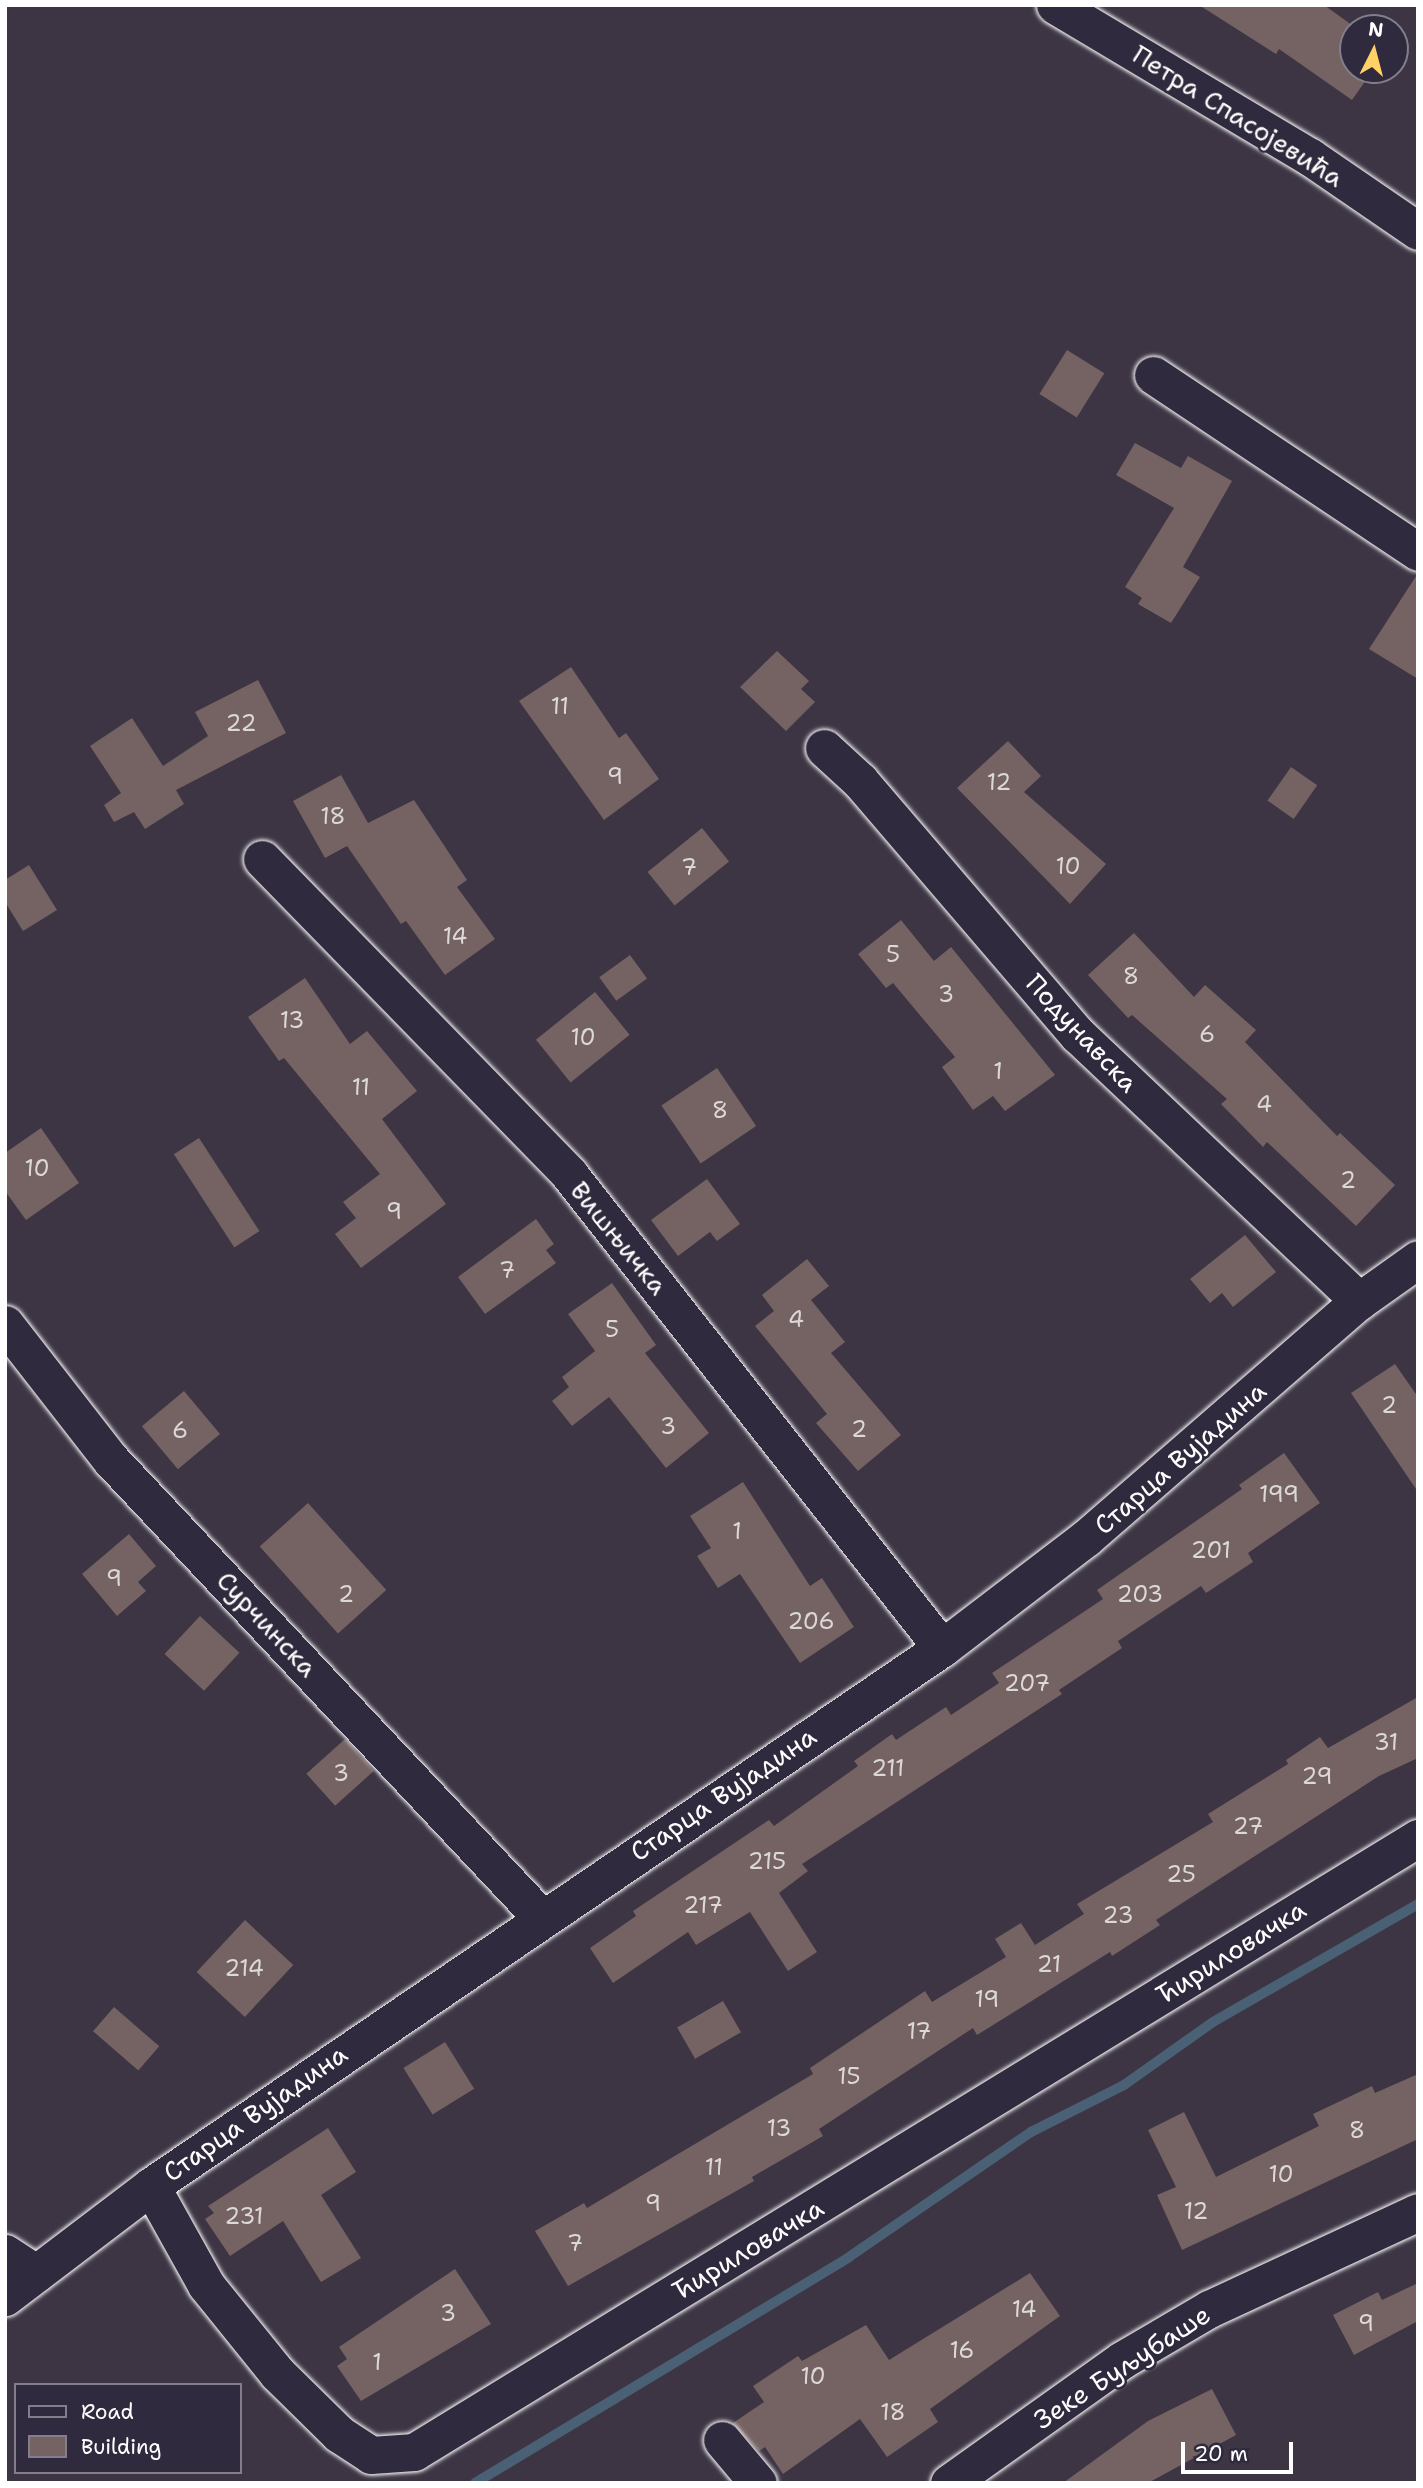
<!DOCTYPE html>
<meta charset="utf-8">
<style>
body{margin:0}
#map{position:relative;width:1423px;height:2488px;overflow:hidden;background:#3d3544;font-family:"Shantell Sans",sans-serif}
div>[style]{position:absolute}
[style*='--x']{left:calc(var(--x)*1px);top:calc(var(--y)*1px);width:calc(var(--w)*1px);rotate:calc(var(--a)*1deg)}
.stream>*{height:10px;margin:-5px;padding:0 5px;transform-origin:5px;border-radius:5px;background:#4a6075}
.building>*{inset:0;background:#756262;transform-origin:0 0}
.roads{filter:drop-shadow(0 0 2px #fff) drop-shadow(0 0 2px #fff)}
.minor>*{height:37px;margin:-18.5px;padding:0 18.5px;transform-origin:18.5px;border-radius:18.5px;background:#2f2a3d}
span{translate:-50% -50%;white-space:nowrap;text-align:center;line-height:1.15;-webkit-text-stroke:5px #2f2a3d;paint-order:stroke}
.number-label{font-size:23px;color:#dcd8d8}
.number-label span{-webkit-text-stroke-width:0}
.street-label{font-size:26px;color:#fff}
.frame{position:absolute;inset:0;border:7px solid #fff;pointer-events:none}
.legend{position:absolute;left:14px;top:2383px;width:228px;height:91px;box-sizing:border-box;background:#2f2a3d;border:2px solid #827f8b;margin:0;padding:9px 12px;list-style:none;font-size:21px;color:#fff}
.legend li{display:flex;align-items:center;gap:14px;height:35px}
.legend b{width:35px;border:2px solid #827f8b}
.north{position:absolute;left:1339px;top:14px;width:70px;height:70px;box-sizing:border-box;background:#2f2a3d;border:2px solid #827f8b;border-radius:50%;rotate:6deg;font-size:19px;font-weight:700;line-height:28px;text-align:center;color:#fff}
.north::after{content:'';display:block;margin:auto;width:24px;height:32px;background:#ffd166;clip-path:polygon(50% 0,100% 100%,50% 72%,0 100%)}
.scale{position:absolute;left:1181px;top:2442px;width:112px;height:32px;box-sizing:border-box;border:4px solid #fff;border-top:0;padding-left:9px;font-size:21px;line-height:24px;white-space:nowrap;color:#fff;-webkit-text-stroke:5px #2f2a3d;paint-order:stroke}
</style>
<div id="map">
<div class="stream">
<div style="--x:475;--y:2483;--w:437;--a:-31.1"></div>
<div style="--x:849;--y:2257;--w:221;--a:-34.5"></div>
<div style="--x:1031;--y:2132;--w:104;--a:-26.8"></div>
<div style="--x:1124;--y:2085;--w:109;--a:-35.3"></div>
<div style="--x:1213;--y:2022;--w:237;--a:-29.9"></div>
</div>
<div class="building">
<div style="clip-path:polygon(1199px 5px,1324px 5px,1356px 28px,1353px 70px,1373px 70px,1352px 100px,1279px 49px,1276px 54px)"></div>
<div style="left:1067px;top:350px;width:44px;height:52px;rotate:32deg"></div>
<div style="clip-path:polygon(1135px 443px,1181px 468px,1188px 456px,1232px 481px,1183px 567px,1200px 577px,1171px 623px,1138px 604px,1142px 598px,1125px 587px,1174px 508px,1116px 475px)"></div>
<div style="clip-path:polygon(1418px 573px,1418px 679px,1369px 649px)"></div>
<div style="clip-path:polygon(777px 651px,809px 681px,801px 689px,815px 702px,786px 731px,740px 687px)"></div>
<div style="clip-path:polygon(571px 667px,619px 738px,626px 733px,659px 779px,604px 820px,519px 701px)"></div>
<div style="clip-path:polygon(258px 680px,286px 733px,176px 790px,184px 804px,145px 829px,134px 812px,114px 822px,104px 805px,121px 793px,90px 746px,132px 718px,163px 766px,208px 736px,195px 712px)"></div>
<div style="clip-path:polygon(1008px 741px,1041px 776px,1024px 792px,1106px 864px,1070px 904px,957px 788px)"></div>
<div style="left:1291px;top:767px;width:32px;height:41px;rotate:35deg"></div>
<div style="clip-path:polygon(341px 775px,368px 823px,414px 800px,467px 880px,457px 887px,495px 939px,445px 975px,406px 921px,401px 924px,347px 846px,325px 858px,293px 801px)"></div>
<div style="left:702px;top:828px;width:43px;height:70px;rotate:51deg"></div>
<div style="clip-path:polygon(29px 865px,57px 910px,23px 931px,5px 902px,5px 880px)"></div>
<div style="clip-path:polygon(901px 920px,934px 961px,951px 947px,1055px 1075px,1005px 1111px,993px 1096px,973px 1110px,942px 1067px,955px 1057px,893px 983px,886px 988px,858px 954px)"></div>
<div style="clip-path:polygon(1134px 933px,1194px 997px,1205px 985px,1256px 1030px,1245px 1042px,1337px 1136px,1340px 1133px,1395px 1185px,1356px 1226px,1267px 1142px,1263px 1147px,1221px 1104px,1227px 1099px,1132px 1015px,1128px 1018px,1088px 975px)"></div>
<div style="left:630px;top:955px;width:29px;height:38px;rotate:54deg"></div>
<div style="clip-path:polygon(305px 978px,350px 1044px,367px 1031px,417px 1091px,382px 1119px,446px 1204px,361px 1268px,335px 1234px,356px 1218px,343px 1202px,380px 1174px,284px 1058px,279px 1061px,248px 1017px)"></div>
<div style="left:595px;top:992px;width:55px;height:76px;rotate:51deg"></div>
<div style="left:717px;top:1068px;width:70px;height:67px;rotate:56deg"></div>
<div style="clip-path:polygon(41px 1128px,79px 1183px,26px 1220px,5px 1191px,5px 1153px)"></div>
<div style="left:199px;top:1138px;width:111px;height:30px;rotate:57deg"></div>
<div style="clip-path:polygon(707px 1179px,740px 1224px,717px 1241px,710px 1232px,678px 1256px,651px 1220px)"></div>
<div style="clip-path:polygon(536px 1219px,554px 1244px,546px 1250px,556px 1263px,485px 1314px,458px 1277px)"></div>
<div style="clip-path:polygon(1245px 1235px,1276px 1272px,1233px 1307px,1222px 1293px,1210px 1303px,1190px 1279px)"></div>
<div style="clip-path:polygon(807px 1259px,829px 1286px,811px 1300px,845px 1342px,831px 1353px,901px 1435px,858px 1471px,816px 1423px,827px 1414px,755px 1326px,774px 1311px,762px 1295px)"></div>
<div style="clip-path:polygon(612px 1283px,656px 1345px,645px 1353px,709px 1433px,666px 1468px,609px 1397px,572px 1426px,552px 1401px,569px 1387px,562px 1377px,595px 1351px,568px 1314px)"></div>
<div style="clip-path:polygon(1395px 1364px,1418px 1397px,1418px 1492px,1351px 1393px)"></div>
<div style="left:184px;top:1391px;width:56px;height:55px;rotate:50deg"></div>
<div style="clip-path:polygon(1284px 1453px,1320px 1503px,1248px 1553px,1253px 1562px,1206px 1593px,1201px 1586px,1118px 1641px,1122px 1648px,1059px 1690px,1062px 1694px,802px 1864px,808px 1871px,779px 1893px,817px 1952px,788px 1971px,750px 1912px,696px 1945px,688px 1932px,613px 1983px,590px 1948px,636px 1916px,633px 1911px,769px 1820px,774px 1826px,858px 1766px,854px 1761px,892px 1734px,896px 1740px,946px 1707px,951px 1715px,999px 1683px,992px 1673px,1103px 1599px,1097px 1590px,1242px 1489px,1239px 1485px)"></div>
<div style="clip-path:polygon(743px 1482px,810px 1586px,822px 1578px,854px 1627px,800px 1663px,740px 1574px,718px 1588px,697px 1556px,711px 1548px,690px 1516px)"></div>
<div style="left:308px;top:1503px;width:117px;height:65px;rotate:48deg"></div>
<div style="clip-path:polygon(129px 1534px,156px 1566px,138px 1582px,146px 1591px,117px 1616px,82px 1574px)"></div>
<div style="left:200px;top:1616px;width:54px;height:52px;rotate:43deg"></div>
<div style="clip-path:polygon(1418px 1697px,1418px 1758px,1379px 1776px,1156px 1920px,1160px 1925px,1112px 1956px,1110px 1952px,977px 2035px,973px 2028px,819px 2129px,823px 2136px,752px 2177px,754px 2181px,568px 2286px,535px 2231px,584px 2203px,587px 2208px,813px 2074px,810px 2068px,925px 1991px,932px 2002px,1006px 1957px,995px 1939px,1021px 1923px,1035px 1945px,1084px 1914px,1077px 1904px,1213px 1822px,1208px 1814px,1288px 1764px,1286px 1760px,1320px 1737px,1328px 1748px)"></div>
<div style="left:345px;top:1739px;width:43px;height:52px;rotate:48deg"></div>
<div style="left:245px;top:1920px;width:66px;height:71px;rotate:43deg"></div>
<div style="left:723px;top:2001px;width:36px;height:53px;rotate:60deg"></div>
<div style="left:114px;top:2007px;width:60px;height:32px;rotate:41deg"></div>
<div style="left:445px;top:2042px;width:55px;height:49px;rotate:58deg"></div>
<div style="clip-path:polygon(1418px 2074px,1418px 2139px,1182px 2250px,1157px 2195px,1176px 2187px,1148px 2130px,1184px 2112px,1216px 2177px,1319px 2126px,1313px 2114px,1372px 2086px,1375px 2093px)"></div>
<div style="clip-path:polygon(328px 2128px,356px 2172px,321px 2195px,361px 2258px,321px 2282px,283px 2221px,230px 2256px,205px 2219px,214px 2213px,208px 2206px)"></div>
<div style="clip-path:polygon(455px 2269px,491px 2324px,361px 2401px,337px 2366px,347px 2359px,339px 2347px)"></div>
<div style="clip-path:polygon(1030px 2273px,1060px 2316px,930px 2409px,938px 2422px,887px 2457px,860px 2419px,783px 2474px,765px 2447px,759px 2451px,733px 2423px,764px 2402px,753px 2386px,798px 2356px,802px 2361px,866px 2325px,889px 2360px)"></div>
<div style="clip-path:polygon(1418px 2283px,1418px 2321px,1354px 2355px,1333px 2315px,1378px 2292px,1382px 2300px)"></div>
<div style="clip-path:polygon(1212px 2389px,1236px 2435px,1148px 2483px,1063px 2483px,1148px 2421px)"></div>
</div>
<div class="roads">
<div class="minor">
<div style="--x:1055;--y:5;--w:297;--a:30.8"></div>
<div style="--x:1310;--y:157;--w:131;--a:34.4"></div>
<div style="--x:1153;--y:375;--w:319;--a:33.7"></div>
<div style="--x:824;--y:748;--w:49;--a:42.5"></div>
<div style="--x:860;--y:781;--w:335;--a:49.4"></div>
<div style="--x:1078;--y:1035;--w:387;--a:43.4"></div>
<div style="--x:262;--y:859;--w:440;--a:45.7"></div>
<div style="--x:569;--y:1174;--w:603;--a:51.8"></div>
<div style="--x:5;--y:1324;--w:172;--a:52.1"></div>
<div style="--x:111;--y:1460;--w:626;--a:46.75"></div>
<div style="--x:151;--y:2186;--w:113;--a:60.9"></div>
<div style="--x:206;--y:2285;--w:113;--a:51.1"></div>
<div style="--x:277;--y:2373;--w:87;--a:44.5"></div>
<div style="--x:339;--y:2434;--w:38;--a:33"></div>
<div style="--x:371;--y:2455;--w:43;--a:-4"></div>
<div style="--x:414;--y:2452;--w:1177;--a:-31.45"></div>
<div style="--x:5;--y:2253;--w:37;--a:33"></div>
<div style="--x:5;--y:2297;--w:183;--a:-37.2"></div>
<div style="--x:151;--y:2186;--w:957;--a:-34.22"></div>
<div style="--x:942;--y:1648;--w:181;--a:-37.4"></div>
<div style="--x:1086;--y:1538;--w:362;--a:-41"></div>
<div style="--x:1359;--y:1301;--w:72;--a:-35.4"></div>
<div style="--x:722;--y:2440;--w:56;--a:50.1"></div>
<div style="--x:949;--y:2483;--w:212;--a:-35.4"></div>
<div style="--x:1122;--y:2360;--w:101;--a:-30.4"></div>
<div style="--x:1209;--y:2309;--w:230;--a:-24.9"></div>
</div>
</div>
<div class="number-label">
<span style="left:560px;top:706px">11</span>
<span style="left:241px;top:723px">22</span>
<span style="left:615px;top:776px">9</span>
<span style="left:999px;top:782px">12</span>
<span style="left:333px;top:816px">18</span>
<span style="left:1068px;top:866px">10</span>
<span style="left:689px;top:867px">7</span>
<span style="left:455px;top:936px">14</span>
<span style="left:893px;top:954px">5</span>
<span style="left:1131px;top:976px">8</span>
<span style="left:946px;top:994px">3</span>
<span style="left:292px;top:1020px">13</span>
<span style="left:1207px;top:1034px">6</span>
<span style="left:583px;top:1037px">10</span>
<span style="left:998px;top:1071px">1</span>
<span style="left:361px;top:1087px">11</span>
<span style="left:1264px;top:1104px">4</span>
<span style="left:720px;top:1110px">8</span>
<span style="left:37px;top:1168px">10</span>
<span style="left:1348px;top:1180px">2</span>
<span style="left:394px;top:1211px">9</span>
<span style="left:507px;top:1270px">7</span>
<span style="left:796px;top:1319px">4</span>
<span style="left:612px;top:1329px">5</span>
<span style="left:1389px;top:1405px">2</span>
<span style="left:668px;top:1426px">3</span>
<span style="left:859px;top:1429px">2</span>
<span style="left:180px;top:1430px">6</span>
<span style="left:1279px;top:1494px">199</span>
<span style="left:737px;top:1531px">1</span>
<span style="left:1211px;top:1550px">201</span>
<span style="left:114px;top:1578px">9</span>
<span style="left:346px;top:1594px">2</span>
<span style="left:1140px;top:1594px">203</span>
<span style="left:811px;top:1621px">206</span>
<span style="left:1027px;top:1683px">207</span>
<span style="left:1386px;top:1742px">31</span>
<span style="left:888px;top:1768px">211</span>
<span style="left:341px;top:1773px">3</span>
<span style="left:1317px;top:1776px">29</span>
<span style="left:1248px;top:1826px">27</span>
<span style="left:767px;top:1861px">215</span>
<span style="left:1181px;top:1874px">25</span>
<span style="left:703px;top:1905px">217</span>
<span style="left:1118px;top:1915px">23</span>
<span style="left:1049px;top:1964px">21</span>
<span style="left:244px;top:1968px">214</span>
<span style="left:987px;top:1999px">19</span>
<span style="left:919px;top:2031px">17</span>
<span style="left:849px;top:2076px">15</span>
<span style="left:779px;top:2128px">13</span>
<span style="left:1357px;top:2130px">8</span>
<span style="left:714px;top:2167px">11</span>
<span style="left:1281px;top:2174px">10</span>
<span style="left:653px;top:2203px">9</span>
<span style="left:1196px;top:2211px">12</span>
<span style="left:244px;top:2216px">231</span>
<span style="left:575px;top:2243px">7</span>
<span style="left:1024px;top:2309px">14</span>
<span style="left:448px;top:2313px">3</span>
<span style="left:1366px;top:2323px">9</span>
<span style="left:962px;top:2350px">16</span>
<span style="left:377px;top:2362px">1</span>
<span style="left:813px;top:2376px">10</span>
<span style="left:893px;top:2412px">18</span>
</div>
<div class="street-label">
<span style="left:1238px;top:116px;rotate:32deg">Петра Спасојевића</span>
<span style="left:1082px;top:1033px;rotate:47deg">Подунавска</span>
<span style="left:619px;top:1238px;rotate:51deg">Вишњичка</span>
<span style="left:1180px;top:1458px;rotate:-41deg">Старца Вујадина</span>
<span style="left:267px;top:1624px;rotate:47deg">Сурчинска</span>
<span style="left:723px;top:1794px;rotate:-34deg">Старца Вујадина</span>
<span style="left:1231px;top:1952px;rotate:-32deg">Ћириловачка</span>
<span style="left:255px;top:2113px;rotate:-35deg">Старца Вујадина</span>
<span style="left:748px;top:2249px;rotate:-31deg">Ћириловачка</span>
<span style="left:1122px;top:2367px;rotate:-33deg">Зеке Буљубаше</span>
</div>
<div class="frame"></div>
<ul class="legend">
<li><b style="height:9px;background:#2f2a3d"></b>Road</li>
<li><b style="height:19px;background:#756262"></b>Building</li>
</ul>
<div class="north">N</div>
<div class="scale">20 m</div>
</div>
